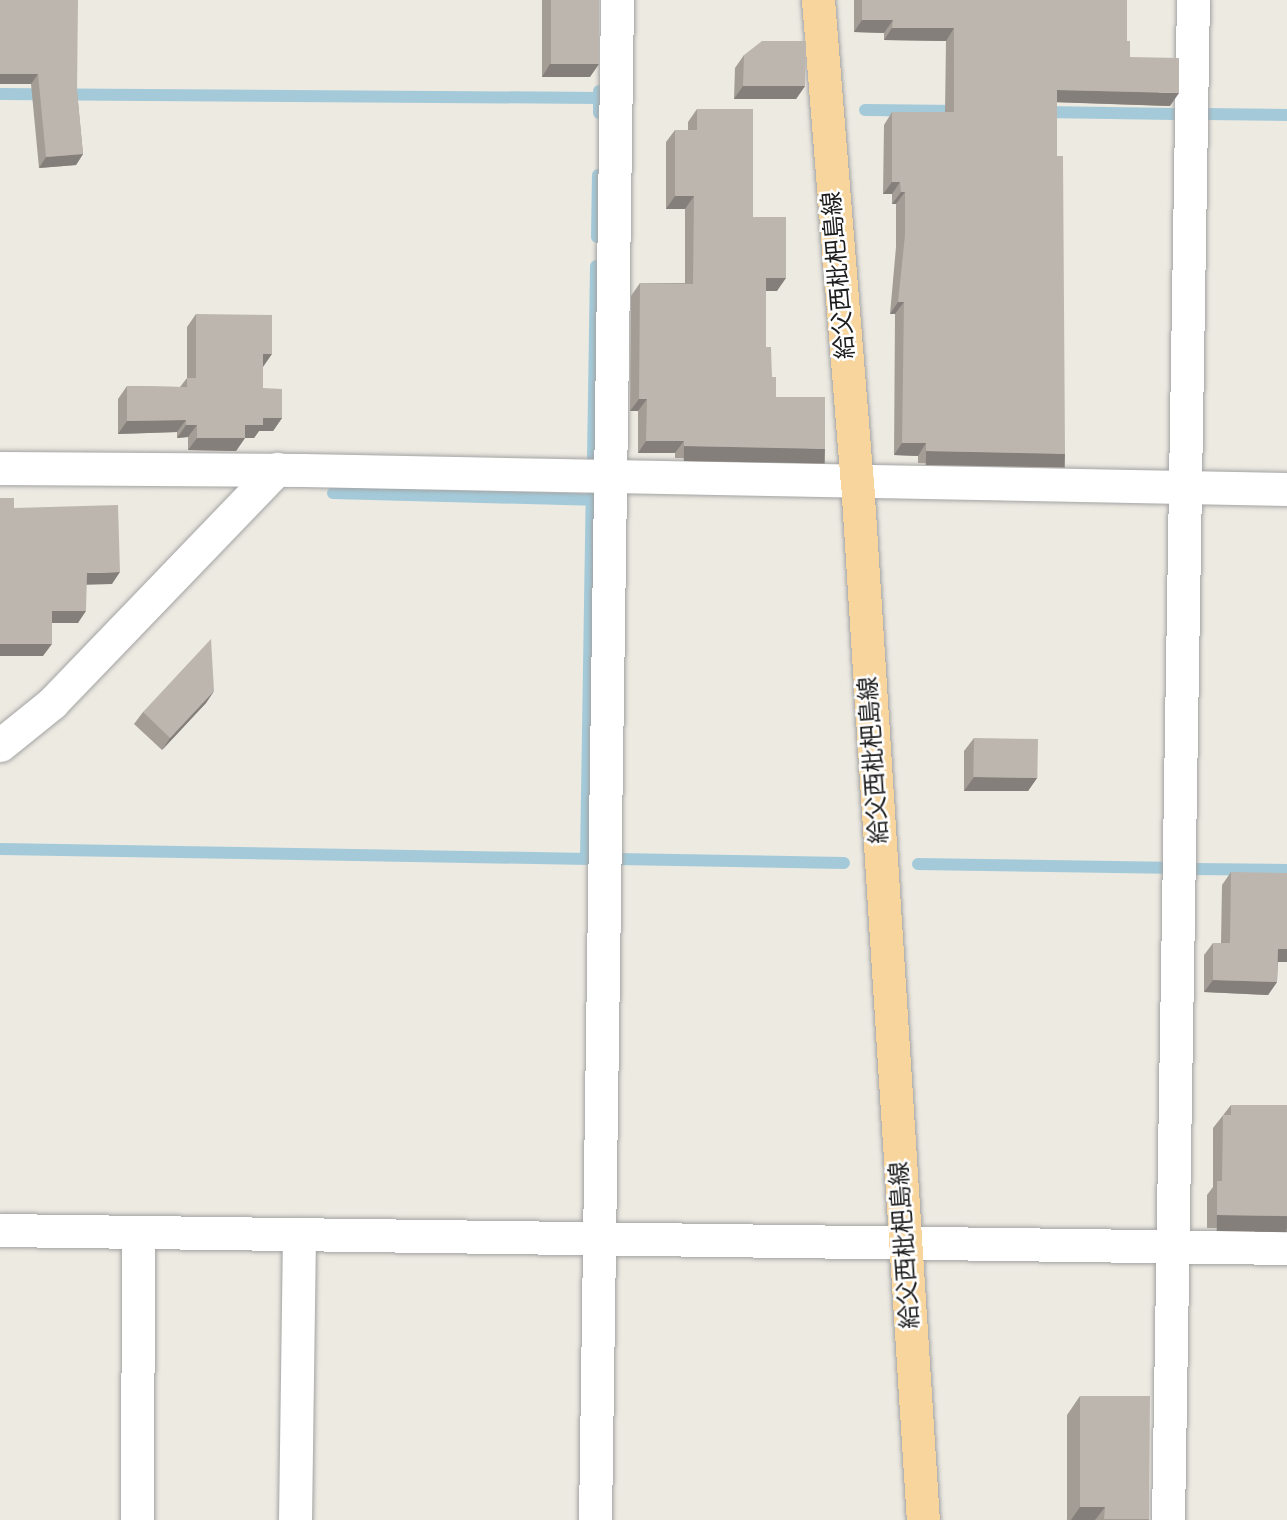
<!DOCTYPE html>
<meta charset="utf-8">
<style>
body{margin:0}
#map{position:relative;width:1287px;height:1520px;overflow:hidden;background:#edeae2;font-family:"Alegreya Sans","Noto Sans JP",sans-serif}
div>[style]{position:absolute}
[style*='--x']{left:calc(var(--x)*1px);top:calc(var(--y)*1px);width:calc(var(--w)*1px);rotate:calc(var(--a)*1deg)}
.stream>*{height:12px;margin:-6px;padding:0 6px;transform-origin:6px;border-radius:6px;background:#a4cad9}
.roads{filter:drop-shadow(0 0 2px #a3a3a3) drop-shadow(0 0 2px #a3a3a3)}
.minor>*{height:33px;margin:-16.5px;padding:0 16.5px;transform-origin:16.5px;border-radius:16.5px;background:#fff}
.major>*{height:33px;margin:-16.5px;padding:0 16.5px;transform-origin:16.5px;border-radius:16.5px;background:#f7d59d}
.wall>*{inset:0;background:#a39d96}
.shaded-wall>*{inset:0;background:#847f7a;transform-origin:0 0}
.building>*{inset:0;background:#bdb6af;transform-origin:0 0}
span{translate:-50% -50%;white-space:nowrap;text-align:center;line-height:1.15;-webkit-text-stroke:5px #fff;paint-order:stroke}
.street-label{font-size:24px;color:#1c1c1c}
</style>
<div id="map">
<div class="stream">
<div style="--x:0;--y:94;--w:599;--a:0.38"></div>
<div style="--x:865;--y:110;--w:95;--a:0.6"></div>
<div style="--x:1043;--y:112;--w:131;--a:0.9"></div>
<div style="--x:599;--y:113;--w:22;--a:-90"></div>
<div style="--x:1206;--y:114;--w:81;--a:0.7"></div>
<div style="--x:597;--y:237;--w:62;--a:-89.1"></div>
<div style="--x:593;--y:458;--w:192;--a:-89.1"></div>
<div style="--x:333;--y:493;--w:259;--a:1.5"></div>
<div style="--x:0;--y:849;--w:589;--a:0.97"></div>
<div style="--x:586;--y:859;--w:362;--a:-89.1"></div>
<div style="--x:617;--y:859;--w:227;--a:1"></div>
<div style="--x:918;--y:864;--w:246;--a:0.9"></div>
<div style="--x:1193;--y:869;--w:94;--a:0.6"></div>
</div>
<div class="roads">
<div class="minor">
<div style="--x:0;--y:468;--w:303;--a:0.4"></div>
<div style="--x:303;--y:470;--w:984;--a:1.11"></div>
<div style="--x:0;--y:745;--w:67;--a:-38.9"></div>
<div style="--x:52;--y:703;--w:325;--a:-46.1"></div>
<div style="--x:0;--y:1230;--w:1287;--a:0.8"></div>
<div style="--x:137;--y:1520;--w:288;--a:-89.8"></div>
<div style="--x:295;--y:1520;--w:286;--a:-89.2"></div>
<div style="--x:595;--y:1520;--w:1520;--a:-89.17"></div>
<div style="--x:1168;--y:1520;--w:1520;--a:-89.06"></div>
</div>
<div class="major">
<div style="--x:818;--y:0;--w:483;--a:85.4"></div>
<div style="--x:857;--y:481;--w:1041;--a:86.37"></div>
</div>
</div>
<div class="wall">
<div style="clip-path:polygon(0 0,77px 91px,83px 154px,76px 165px,39px 168px,31px 84px)"></div>
<div style="clip-path:polygon(542px 0,599px 0,590px 77px,542px 77px)"></div>
<div style="clip-path:polygon(854px 0,1127px 0,1127px 41px,1130px 57px,1170px 106px,1057px 102px,1056px 466px,918px 463px,918px 456px,894px 455px,895px 314px,890px 314px,896px 247px,896px 204px,892px 204px,892px 194px,883px 194px,884px 125px,892px 112px,945px 112px,946px 41px,884px 40px,884px 33px,854px 32px)"></div>
<div style="clip-path:polygon(744px 55px,805px 86px,796px 99px,734px 99px,735px 68px)"></div>
<div style="clip-path:polygon(697px 109px,753px 217px,777px 291px,766px 291px,766px 347px,776px 397px,816px 461px,675px 458px,675px 453px,638px 453px,638px 411px,630px 411px,631px 296px,640px 283px,685px 283px,685px 209px,666px 209px,666px 142px,675px 130px,688px 130px,688px 122px)"></div>
<div style="clip-path:polygon(196px 314px,263px 367px,263px 388px,282px 418px,273px 431px,259px 431px,254px 438px,245px 438px,236px 451px,188px 450px,188px 437px,177px 438px,177px 432px,118px 434px,118px 399px,127px 386px,180px 387px,187px 378px,187px 327px)"></div>
<div style="clip-path:polygon(214px 691px,206px 703px,162px 750px,134px 724px,143px 712px)"></div>
<div style="clip-path:polygon(974px 738px,1037px 778px,1028px 791px,964px 791px,964px 751px)"></div>
<div style="clip-path:polygon(1231px 872px,1287px 962px,1278px 962px,1277px 982px,1268px 995px,1204px 992px,1204px 955px,1213px 943px,1221px 943px,1222px 885px)"></div>
<div style="clip-path:polygon(1231px 1105px,1287px 1105px,1287px 1229px,1207px 1228px,1207px 1195px,1213px 1187px,1213px 1128px)"></div>
<div style="clip-path:polygon(1080px 1396px,1149px 1519px,1149px 1520px,1067px 1520px,1067px 1415px)"></div>
</div>
<div class="shaded-wall">
<div style="clip-path:polygon(862px 20px,893px 20px,884px 33px,854px 32px)"></div>
<div style="clip-path:polygon(892px 28px,954px 28px,946px 41px,884px 40px)"></div>
<div style="clip-path:polygon(550px 64px,599px 64px,590px 77px,542px 77px)"></div>
<div style="clip-path:polygon(0 74px,38px 74px,31px 84px,0 84px)"></div>
<div style="clip-path:polygon(743px 86px,805px 86px,796px 99px,734px 99px)"></div>
<div style="clip-path:polygon(1057px 90px,1179px 93px,1170px 106px,1049px 102px)"></div>
<div style="clip-path:polygon(83px 154px,76px 165px,39px 168px,46px 157px)"></div>
<div style="clip-path:polygon(892px 182px,900px 182px,892px 194px,883px 194px)"></div>
<div style="clip-path:polygon(901px 192px,905px 192px,896px 204px,892px 204px)"></div>
<div style="clip-path:polygon(675px 196px,694px 196px,685px 209px,666px 209px)"></div>
<div style="clip-path:polygon(766px 278px,786px 278px,777px 291px,758px 291px)"></div>
<div style="clip-path:polygon(898px 302px,904px 302px,895px 314px,890px 314px)"></div>
<div style="clip-path:polygon(263px 354px,272px 354px,263px 367px)"></div>
<div style="clip-path:polygon(639px 399px,647px 399px,638px 411px,630px 411px)"></div>
<div style="clip-path:polygon(263px 418px,282px 418px,273px 431px,259px 431px,254px 438px,245px 438px,236px 451px,188px 450px,197px 438px,245px 425px)"></div>
<div style="clip-path:polygon(186px 420px,177px 432px,118px 434px,127px 421px)"></div>
<div style="clip-path:polygon(186px 425px,197px 425px,188px 437px,177px 438px)"></div>
<div style="clip-path:polygon(646px 441px,684px 441px,675px 453px,638px 453px)"></div>
<div style="clip-path:polygon(902px 443px,926px 443px,918px 456px,894px 455px)"></div>
<div style="left:684px;top:446px;width:141px;height:15px;rotate:1deg"></div>
<div style="left:926px;top:451px;width:139px;height:14px;rotate:1deg"></div>
<div style="clip-path:polygon(120px 572px,112px 584px,79px 585px,87px 573px)"></div>
<div style="clip-path:polygon(52px 611px,86px 611px,78px 623px,43px 623px)"></div>
<div style="clip-path:polygon(0 644px,52px 644px,43px 656px,0 656px)"></div>
<div style="clip-path:polygon(214px 691px,206px 703px,162px 750px,170px 738px)"></div>
<div style="clip-path:polygon(974px 777px,1037px 778px,1028px 791px,964px 791px)"></div>
<div style="clip-path:polygon(1278px 949px,1287px 949px,1287px 962px,1269px 962px)"></div>
<div style="clip-path:polygon(1213px 980px,1277px 982px,1268px 995px,1204px 992px)"></div>
<div style="left:1217px;top:1215px;width:70px;height:16px;rotate:1deg"></div>
<div style="clip-path:polygon(1080px 1507px,1105px 1507px,1095px 1520px,1071px 1520px)"></div>
</div>
<div class="building">
<div style="clip-path:polygon(0 0,78px 0,77px 91px,83px 154px,46px 157px,38px 74px,0 74px)"></div>
<div style="left:551px;top:0;width:48px;height:64px"></div>
<div style="clip-path:polygon(862px 0,1127px 0,1127px 41px,1130px 41px,1130px 57px,1179px 58px,1179px 93px,1057px 90px,1057px 156px,1063px 156px,1065px 454px,926px 451px,926px 443px,902px 443px,904px 302px,898px 302px,905px 235px,905px 192px,901px 192px,900px 182px,892px 182px,892px 112px,954px 112px,954px 28px,892px 28px,893px 20px,862px 20px)"></div>
<div style="clip-path:polygon(762px 41px,806px 41px,805px 86px,743px 86px,744px 55px)"></div>
<div style="clip-path:polygon(697px 109px,753px 109px,753px 217px,786px 217px,786px 278px,766px 278px,766px 347px,771px 347px,772px 377px,776px 377px,776px 397px,825px 397px,825px 449px,684px 446px,684px 441px,646px 441px,647px 399px,639px 399px,640px 283px,693px 284px,694px 196px,675px 196px,675px 130px,697px 130px)"></div>
<div style="clip-path:polygon(196px 314px,272px 315px,272px 354px,263px 354px,263px 388px,282px 389px,282px 418px,263px 418px,263px 425px,245px 425px,245px 438px,197px 438px,197px 425px,186px 425px,186px 420px,127px 421px,127px 386px,187px 387px,187px 378px,196px 378px)"></div>
<div style="clip-path:polygon(0 498px,14px 498px,14px 508px,118px 505px,120px 572px,87px 573px,86px 611px,52px 611px,52px 644px,0 644px)"></div>
<div style="clip-path:polygon(211px 639px,214px 691px,170px 738px,143px 712px)"></div>
<div style="left:974px;top:738px;width:64px;height:39px;rotate:1deg"></div>
<div style="clip-path:polygon(1231px 872px,1287px 873px,1287px 949px,1278px 949px,1277px 982px,1213px 980px,1213px 943px,1230px 943px)"></div>
<div style="clip-path:polygon(1231px 1105px,1287px 1105px,1287px 1216px,1217px 1215px,1217px 1181px,1222px 1181px,1223px 1115px,1231px 1115px)"></div>
<div style="clip-path:polygon(1080px 1396px,1150px 1396px,1149px 1519px,1104px 1519px,1105px 1507px,1080px 1507px)"></div>
</div>
<div class="street-label">
<span style="left:840px;top:275px;rotate:-95deg">給父西枇杷島線</span>
<span style="left:875px;top:760px;rotate:-94deg">給父西枇杷島線</span>
<span style="left:906px;top:1245px;rotate:-94deg">給父西枇杷島線</span>
</div>
</div>
